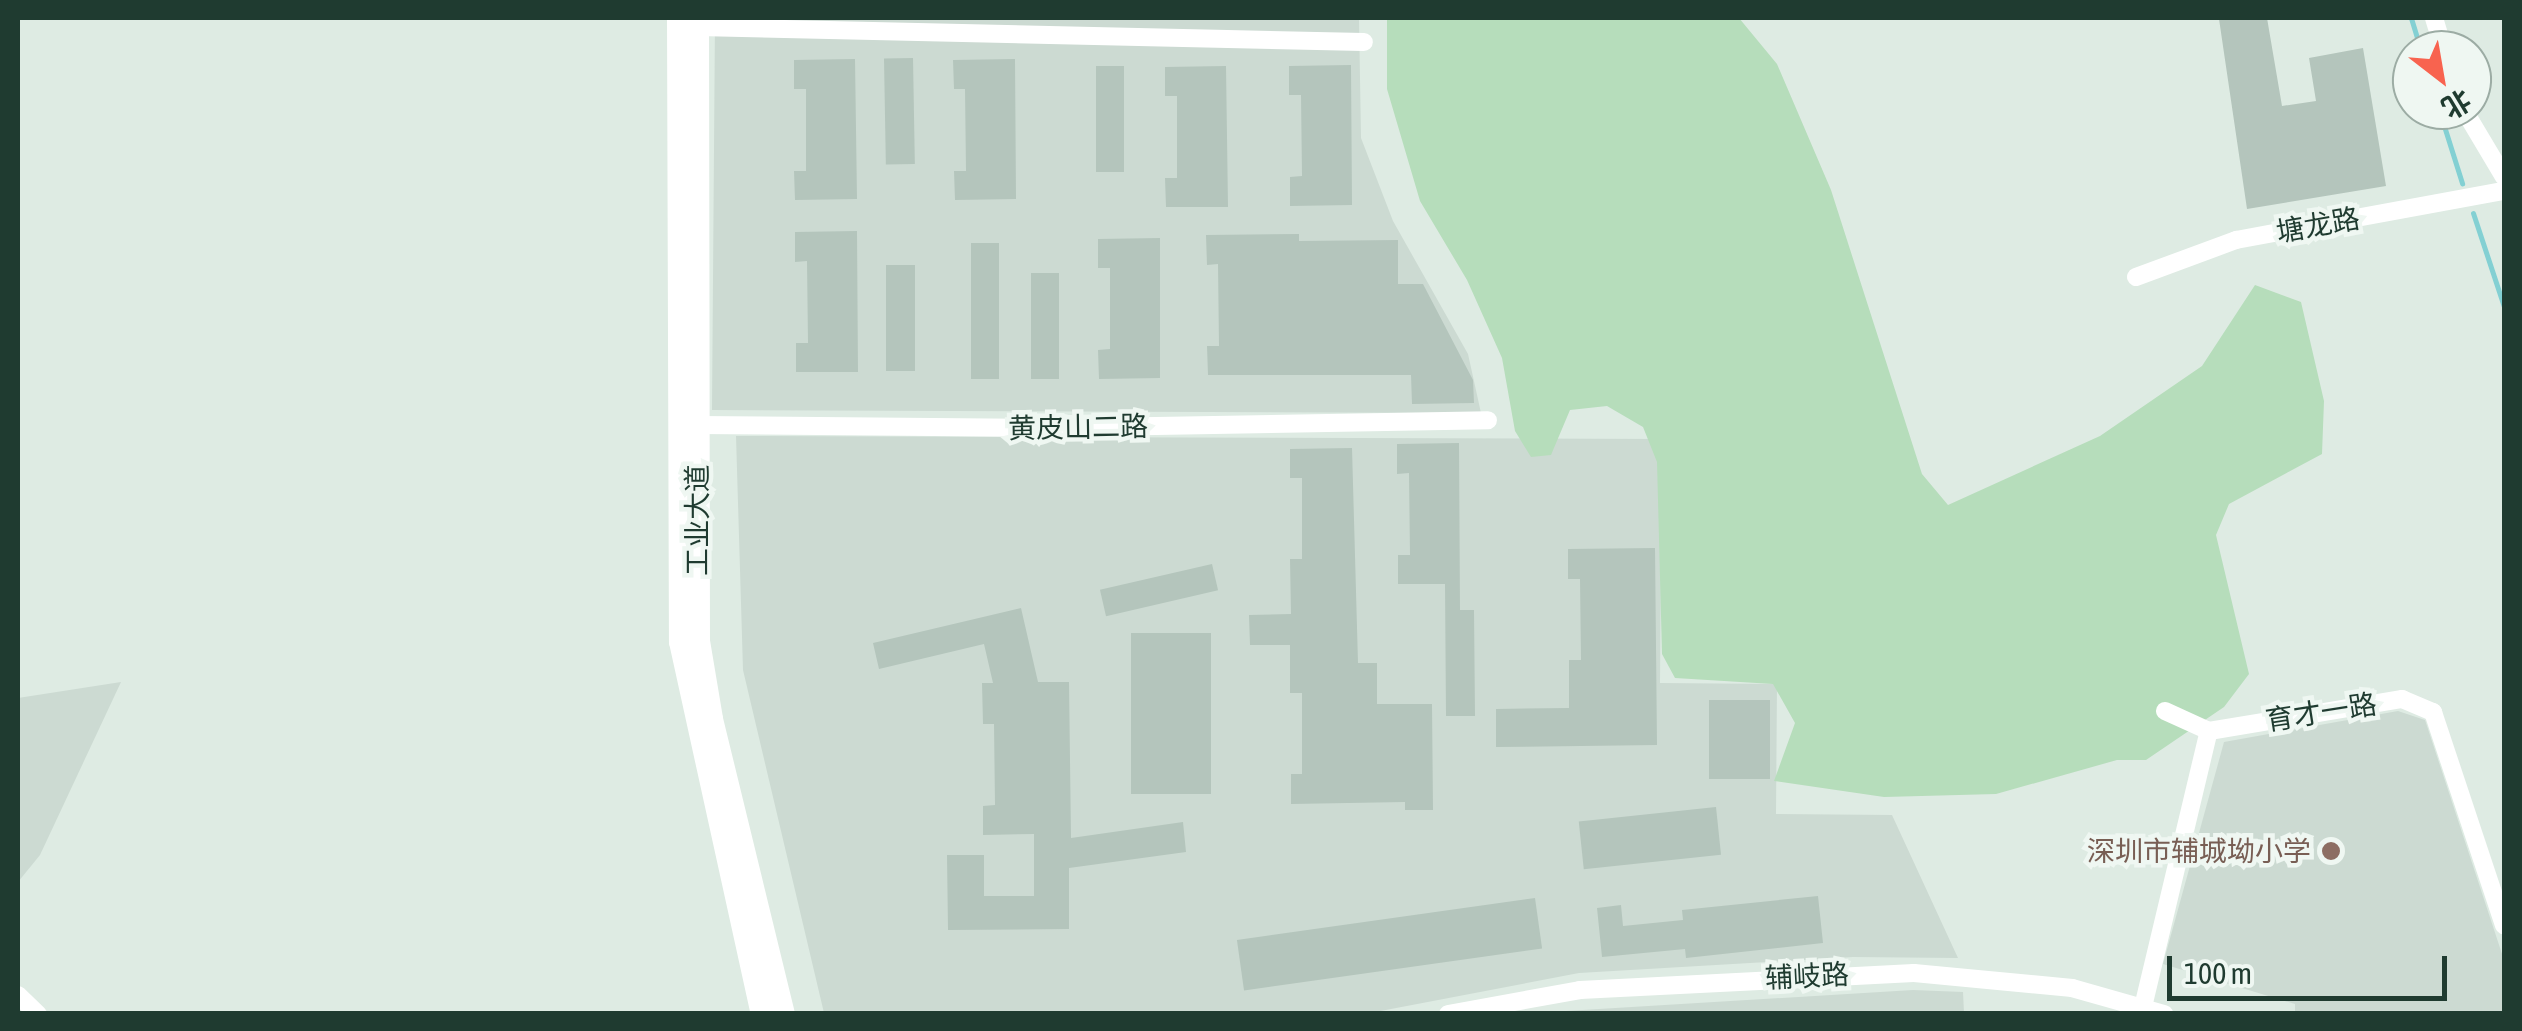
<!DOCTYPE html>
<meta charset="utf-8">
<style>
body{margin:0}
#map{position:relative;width:2522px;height:1031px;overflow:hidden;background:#deebe3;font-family:"Asap Condensed","Noto Sans SC",sans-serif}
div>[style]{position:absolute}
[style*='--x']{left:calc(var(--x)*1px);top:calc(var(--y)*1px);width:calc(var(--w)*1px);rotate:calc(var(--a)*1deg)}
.built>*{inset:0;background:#ccdad2}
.green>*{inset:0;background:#b6ddbb}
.stream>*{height:5px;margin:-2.5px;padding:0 2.5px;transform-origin:2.5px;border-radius:2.5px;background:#83d0d3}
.building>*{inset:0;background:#b4c5bc;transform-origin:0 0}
.minor>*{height:18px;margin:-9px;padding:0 9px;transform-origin:9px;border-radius:9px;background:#fff}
.tertiary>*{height:22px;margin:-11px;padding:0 11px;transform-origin:11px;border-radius:11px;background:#fff}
.dots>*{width:28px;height:28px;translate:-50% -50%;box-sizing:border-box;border:5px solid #eff7f2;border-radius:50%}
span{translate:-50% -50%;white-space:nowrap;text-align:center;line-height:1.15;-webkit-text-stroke:9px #eff7f2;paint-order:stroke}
.street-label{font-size:28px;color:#1f3b30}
.education-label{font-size:28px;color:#785e54}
.right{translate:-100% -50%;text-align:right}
.frame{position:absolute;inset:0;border:20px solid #1f3b30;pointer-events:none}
.north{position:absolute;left:2392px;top:30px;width:100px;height:100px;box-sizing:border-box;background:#eff7f2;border:2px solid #9caca4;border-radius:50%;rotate:149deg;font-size:28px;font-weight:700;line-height:40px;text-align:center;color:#1f3b30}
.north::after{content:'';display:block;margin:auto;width:35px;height:45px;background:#f8634f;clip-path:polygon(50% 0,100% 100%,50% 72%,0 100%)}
.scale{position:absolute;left:2167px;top:956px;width:280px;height:45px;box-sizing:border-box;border:5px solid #1f3b30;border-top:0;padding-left:12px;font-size:30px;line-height:35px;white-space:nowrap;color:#1f3b30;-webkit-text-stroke:8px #eff7f2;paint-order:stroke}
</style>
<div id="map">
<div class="built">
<div style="clip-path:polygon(715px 18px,1359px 18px,1361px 138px,1393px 221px,1468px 354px,1481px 413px,712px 410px)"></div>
<div style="clip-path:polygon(736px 436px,1662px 439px,1660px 683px,1777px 684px,1776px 814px,1892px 815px,1958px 958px,1853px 957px,1579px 973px,1370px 1013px,824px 1013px,743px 670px)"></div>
<div style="clip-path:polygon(121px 682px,40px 855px,18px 882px,18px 698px)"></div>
<div style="clip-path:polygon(2398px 711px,2425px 720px,2504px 960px,2504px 1013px,2295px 1013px,2295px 1004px,2163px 964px,2224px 742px)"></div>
<div style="clip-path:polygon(1913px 990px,1963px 992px,1964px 1013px,1533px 1013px)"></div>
</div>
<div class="green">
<div style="clip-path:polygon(1387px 18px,1739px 18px,1777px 64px,1831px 190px,1922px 474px,1948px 505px,2100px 436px,2202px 366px,2255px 285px,2301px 302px,2324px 401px,2322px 454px,2229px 504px,2216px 535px,2249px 674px,2224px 707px,2146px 760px,2117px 760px,1996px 794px,1884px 797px,1774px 781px,1795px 723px,1773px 684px,1675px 678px,1662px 654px,1657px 462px,1643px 427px,1607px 406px,1570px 410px,1551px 455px,1531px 457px,1515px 431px,1502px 358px,1467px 280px,1420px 201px,1387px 89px)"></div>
</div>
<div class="stream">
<div style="--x:2411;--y:18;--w:34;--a:73"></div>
<div style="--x:2439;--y:110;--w:77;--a:72.5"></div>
<div style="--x:2473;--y:213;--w:99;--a:71.7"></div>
</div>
<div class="building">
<div style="clip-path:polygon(2267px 18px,2282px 106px,2316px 101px,2309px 58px,2363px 48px,2386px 186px,2247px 209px,2219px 19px)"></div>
<div style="left:913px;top:58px;width:106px;height:29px;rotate:89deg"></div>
<div style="clip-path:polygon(855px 59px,857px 199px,795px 200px,794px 171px,806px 171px,806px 89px,794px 89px,794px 60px)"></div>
<div style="clip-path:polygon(1015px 59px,1016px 199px,955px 200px,954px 171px,966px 171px,965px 89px,954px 89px,953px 60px)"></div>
<div style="clip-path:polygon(1351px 65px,1352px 205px,1290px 206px,1290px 177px,1302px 176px,1301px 95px,1289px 95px,1289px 66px)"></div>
<div style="left:1096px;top:66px;width:28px;height:106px"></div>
<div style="clip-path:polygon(1226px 66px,1228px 207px,1166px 207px,1165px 178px,1177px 178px,1177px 96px,1165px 96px,1165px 67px)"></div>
<div style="clip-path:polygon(857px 231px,858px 372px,796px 372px,796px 343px,808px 343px,807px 261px,795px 262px,795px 232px)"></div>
<div style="clip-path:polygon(1299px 234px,1299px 241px,1398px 240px,1398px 284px,1423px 284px,1473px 380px,1474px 403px,1412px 404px,1411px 375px,1208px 375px,1207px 346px,1219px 346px,1218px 264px,1207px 265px,1206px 235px)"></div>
<div style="clip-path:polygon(1160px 238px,1160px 378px,1099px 379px,1098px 350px,1110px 349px,1110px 268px,1098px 268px,1098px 239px)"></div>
<div style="left:999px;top:243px;width:136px;height:28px;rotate:90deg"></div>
<div style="left:886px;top:265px;width:29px;height:106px"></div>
<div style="left:1031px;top:273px;width:28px;height:106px"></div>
<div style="clip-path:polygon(1459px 443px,1460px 610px,1474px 610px,1475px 716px,1446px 716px,1445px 584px,1398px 584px,1398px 555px,1410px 555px,1409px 473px,1397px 474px,1397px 444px)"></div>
<div style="clip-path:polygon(1352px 448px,1358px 663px,1377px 663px,1377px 704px,1432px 704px,1433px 810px,1405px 810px,1405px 802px,1291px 804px,1291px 774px,1302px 774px,1302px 693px,1290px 693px,1290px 645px,1250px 645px,1249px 615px,1291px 614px,1290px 559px,1302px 559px,1302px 478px,1290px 478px,1290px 449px)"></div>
<div style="clip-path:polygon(1655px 548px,1657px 745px,1496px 747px,1496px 709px,1569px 708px,1569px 660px,1581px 660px,1580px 579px,1568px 579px,1568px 549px)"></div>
<div style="left:1212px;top:564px;width:27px;height:115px;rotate:77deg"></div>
<div style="clip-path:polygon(1021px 608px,1038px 682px,1069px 682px,1071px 838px,1183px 822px,1186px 852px,1069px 868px,1069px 929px,948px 930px,947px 855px,984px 855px,984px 896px,1034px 896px,1034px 834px,983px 835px,983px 806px,995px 805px,994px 724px,983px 724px,982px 683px,993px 683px,984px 644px,879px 669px,873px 643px)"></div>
<div style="left:1211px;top:633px;width:161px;height:80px;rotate:90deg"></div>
<div style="left:1770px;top:700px;width:79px;height:61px;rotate:90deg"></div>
<div style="left:1716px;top:807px;width:48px;height:138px;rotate:84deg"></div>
<div style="clip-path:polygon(1818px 896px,1823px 943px,1686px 958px,1685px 949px,1602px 957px,1597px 908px,1621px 905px,1623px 926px,1683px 920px,1682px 910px)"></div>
<div style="left:1535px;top:898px;width:51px;height:301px;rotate:82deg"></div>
</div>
<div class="minor">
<div style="--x:2434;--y:18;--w:34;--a:73"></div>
<div style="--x:698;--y:27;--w:666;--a:1.29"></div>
<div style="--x:2464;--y:110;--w:78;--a:59.2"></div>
<div style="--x:2136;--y:277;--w:107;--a:-20.3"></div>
<div style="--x:2236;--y:240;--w:272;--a:-10.4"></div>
<div style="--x:692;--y:430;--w:7;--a:-45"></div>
<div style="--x:697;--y:425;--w:342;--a:0.5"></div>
<div style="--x:1039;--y:428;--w:449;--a:-1"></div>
<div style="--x:2165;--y:711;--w:48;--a:24.4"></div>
<div style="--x:2209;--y:731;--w:196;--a:-9.4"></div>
<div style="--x:2402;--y:699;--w:34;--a:23"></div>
<div style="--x:2433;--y:712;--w:225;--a:71.6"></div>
<div style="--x:18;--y:995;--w:28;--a:44"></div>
<div style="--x:2143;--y:1007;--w:284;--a:-76.6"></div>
<div style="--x:1448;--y:1014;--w:134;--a:-10.3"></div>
<div style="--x:1580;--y:990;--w:334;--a:-2.9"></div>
<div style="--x:1914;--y:973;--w:159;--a:5.4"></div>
<div style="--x:2072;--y:988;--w:96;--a:15.8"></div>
</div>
<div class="tertiary">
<div style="--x:678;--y:18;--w:624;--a:89.82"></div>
<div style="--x:680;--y:642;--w:381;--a:77.6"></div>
<div style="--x:698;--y:18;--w:623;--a:89.91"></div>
<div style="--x:699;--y:641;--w:79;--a:80.5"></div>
<div style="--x:712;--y:719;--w:304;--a:76.3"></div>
<div style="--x:2143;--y:1014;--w:7;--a:-90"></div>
</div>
<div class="dots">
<div style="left:2331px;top:851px;background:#8d6e63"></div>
</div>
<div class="street-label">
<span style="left:2318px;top:225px;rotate:-10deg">塘龙路</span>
<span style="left:1078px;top:427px;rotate:-1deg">黄皮山二路</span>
<span style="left:697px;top:520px;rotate:-90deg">工业大道</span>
<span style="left:2321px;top:712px;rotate:-9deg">育才一路</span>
<span style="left:1807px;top:976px;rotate:-3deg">辅岐路</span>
</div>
<div class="education-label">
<span class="right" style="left:2311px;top:851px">深圳市辅城坳小学</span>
</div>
<div class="frame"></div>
<div class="north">北</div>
<div class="scale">100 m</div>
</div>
